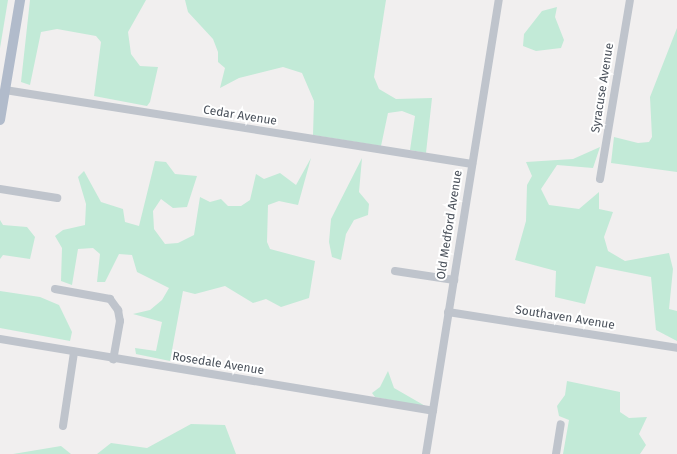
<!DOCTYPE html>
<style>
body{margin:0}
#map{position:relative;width:677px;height:454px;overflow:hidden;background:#f1efef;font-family:"Fira Sans",sans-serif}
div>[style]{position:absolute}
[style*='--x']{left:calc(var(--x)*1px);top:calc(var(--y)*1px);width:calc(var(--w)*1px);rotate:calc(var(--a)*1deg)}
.green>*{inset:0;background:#c2ead7}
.minor>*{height:8px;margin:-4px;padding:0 4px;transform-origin:4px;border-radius:4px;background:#bfc4cc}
.major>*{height:10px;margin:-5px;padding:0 5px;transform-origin:5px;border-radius:5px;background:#b1bbcb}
span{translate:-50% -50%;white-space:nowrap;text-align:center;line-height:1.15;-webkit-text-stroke:4px #fff;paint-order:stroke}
.street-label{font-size:12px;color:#49505a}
</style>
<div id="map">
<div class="green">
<div style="clip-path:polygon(0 0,8px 0,0 48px)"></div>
<div style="clip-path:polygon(30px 0,146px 0,128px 32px,131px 54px,140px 66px,158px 67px,150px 102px,147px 106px,94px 96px,101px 42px,96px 36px,57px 29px,41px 32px,30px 85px,21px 82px)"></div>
<div style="clip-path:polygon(185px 0,386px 0,374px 77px,379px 89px,396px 99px,432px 98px,426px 153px,410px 150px,415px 116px,402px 111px,388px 113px,381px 146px,313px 135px,314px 101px,302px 73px,283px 67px,239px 78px,220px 88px,225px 68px,218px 62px,218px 52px,213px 39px,188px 12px)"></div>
<div style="clip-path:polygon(557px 7px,555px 17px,564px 40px,561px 48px,536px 51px,523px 46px,524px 34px,542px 11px)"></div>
<div style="clip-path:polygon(677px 28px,677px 172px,611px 163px,614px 137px,638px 143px,649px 142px,652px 137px,650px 97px)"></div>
<div style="clip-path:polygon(600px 147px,593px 168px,557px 165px,541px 189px,549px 205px,579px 209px,599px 192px,599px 209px,613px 212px,604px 237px,608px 251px,625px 261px,669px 253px,673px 269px,669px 309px,677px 311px,677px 341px,656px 330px,651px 277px,596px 266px,585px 304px,555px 297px,556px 271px,515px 260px,526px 221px,527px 185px,532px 176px,526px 162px,573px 159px)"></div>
<div style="clip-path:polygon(311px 158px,298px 205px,279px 201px,268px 205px,267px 242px,270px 249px,315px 261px,309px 298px,281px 307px,266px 299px,253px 303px,225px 286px,195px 294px,183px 291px,170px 361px,136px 354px,135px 348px,156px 351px,162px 322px,133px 314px,150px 310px,162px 300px,169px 288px,137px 272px,132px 255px,119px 254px,105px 282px,97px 282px,100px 254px,93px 248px,78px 249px,72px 285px,61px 281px,62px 248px,55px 236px,63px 230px,85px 225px,86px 204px,78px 177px,84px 171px,101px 202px,123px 209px,125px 222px,139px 226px,155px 161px,166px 162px,175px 174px,197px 176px,187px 207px,173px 208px,161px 199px,153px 211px,154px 229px,165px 244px,178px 243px,194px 235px,200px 197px,210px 202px,221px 199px,228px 206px,241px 206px,250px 200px,256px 174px,264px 179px,280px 173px,296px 185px)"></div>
<div style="clip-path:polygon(362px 158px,359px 192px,369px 204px,368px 215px,354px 220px,346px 234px,341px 260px,332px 257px,329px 242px,331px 219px)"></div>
<div style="clip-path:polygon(0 220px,3px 225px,27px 227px,35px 237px,30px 259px,3px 255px,0 259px)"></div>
<div style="clip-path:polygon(0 291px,40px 297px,59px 305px,72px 332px,70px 341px,0 328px)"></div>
<div style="clip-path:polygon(388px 371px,394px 388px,427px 407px,375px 397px,372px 393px,380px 387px)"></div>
<div style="clip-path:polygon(567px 381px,620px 392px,620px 412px,629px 418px,647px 417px,639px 434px,646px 445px,640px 454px,563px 454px,569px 420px,559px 416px,557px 406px,565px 395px)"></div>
<div style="clip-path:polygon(191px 424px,225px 425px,236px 454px,97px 454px,111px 443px,147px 448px)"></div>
<div style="clip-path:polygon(61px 446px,71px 454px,13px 454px)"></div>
</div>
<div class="minor">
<div style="--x:5;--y:90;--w:473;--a:9"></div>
<div style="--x:600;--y:179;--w:181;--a:-80.5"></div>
<div style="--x:0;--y:189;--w:58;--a:9"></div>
<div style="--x:395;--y:271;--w:60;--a:8.7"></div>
<div style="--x:55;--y:289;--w:56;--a:10.3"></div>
<div style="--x:110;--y:299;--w:14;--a:54"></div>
<div style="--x:118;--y:310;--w:11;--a:80"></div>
<div style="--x:120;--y:321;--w:39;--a:100"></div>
<div style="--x:448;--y:312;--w:232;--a:8.9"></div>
<div style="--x:0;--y:339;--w:439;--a:9.4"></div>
<div style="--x:63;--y:426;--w:75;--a:-81.5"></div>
<div style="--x:426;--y:454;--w:460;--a:-80.9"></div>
<div style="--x:556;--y:454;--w:30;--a:-81"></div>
</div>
<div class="major">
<div style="--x:0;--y:120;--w:122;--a:-80.5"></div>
</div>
<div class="street-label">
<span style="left:603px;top:88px;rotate:-81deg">Syracuse Avenue</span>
<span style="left:240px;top:116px;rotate:9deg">Cedar Avenue</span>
<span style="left:450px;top:225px;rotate:-81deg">Old Medford Avenue</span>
<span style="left:565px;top:318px;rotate:9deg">Southaven Avenue</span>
<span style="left:218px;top:364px;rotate:9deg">Rosedale Avenue</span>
</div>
</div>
